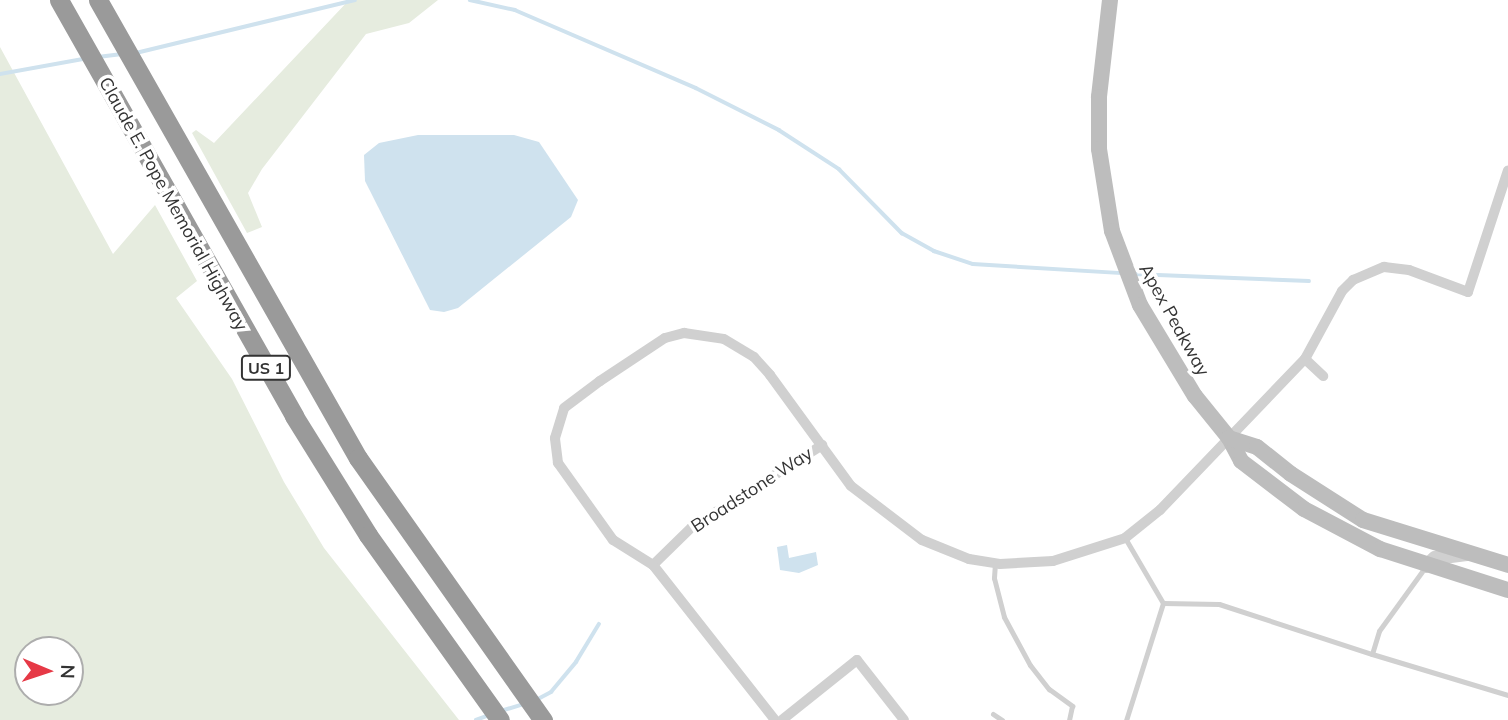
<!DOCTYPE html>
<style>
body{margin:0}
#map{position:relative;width:1508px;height:720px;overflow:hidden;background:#fff;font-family:Mulish,sans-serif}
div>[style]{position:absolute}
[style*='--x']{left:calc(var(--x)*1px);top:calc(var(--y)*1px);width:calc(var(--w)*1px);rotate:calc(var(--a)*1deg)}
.green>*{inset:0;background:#e6ecdf}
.water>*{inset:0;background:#cfe2ee}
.stream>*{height:3.5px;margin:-1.75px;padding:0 1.75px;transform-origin:1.75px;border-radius:1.75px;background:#cfe2ee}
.service>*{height:5px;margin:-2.5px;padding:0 2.5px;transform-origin:2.5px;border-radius:2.5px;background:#d0d0d0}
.minor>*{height:10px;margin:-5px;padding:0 5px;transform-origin:5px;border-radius:5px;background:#d0d0d0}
.tertiary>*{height:14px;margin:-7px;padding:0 7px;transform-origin:7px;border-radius:7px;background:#d0d0d0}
.secondary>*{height:16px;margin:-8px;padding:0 8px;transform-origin:8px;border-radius:8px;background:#bdbdbd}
.motorway>*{height:19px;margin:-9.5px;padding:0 9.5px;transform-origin:9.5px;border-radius:9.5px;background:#9a9a9a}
span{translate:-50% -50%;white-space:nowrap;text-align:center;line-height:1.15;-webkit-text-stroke:7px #fff;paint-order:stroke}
.shield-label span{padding:2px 5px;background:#fff;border:2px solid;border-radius:5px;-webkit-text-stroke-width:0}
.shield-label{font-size:16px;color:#333;font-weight:700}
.street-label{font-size:18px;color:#333}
.north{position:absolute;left:14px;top:636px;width:70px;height:70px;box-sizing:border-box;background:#fff;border:2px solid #adadad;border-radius:50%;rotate:92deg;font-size:19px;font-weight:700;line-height:28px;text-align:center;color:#333}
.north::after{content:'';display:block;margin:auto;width:24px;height:32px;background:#e63946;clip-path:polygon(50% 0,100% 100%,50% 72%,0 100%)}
</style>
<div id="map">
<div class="green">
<div style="clip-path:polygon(349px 0,438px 0,409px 23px,366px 34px,262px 169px,248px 193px,262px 227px,247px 233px,192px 133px,196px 130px,214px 143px)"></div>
<div style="clip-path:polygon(evenodd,0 47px,113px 254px,155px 205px,197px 281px,176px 298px,232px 379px,284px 482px,324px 548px,459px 720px,0 720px,0 47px,28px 650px,70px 650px,70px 692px,28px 692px,28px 650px)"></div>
</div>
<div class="water">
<div style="clip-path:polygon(418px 135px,514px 135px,539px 142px,578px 200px,571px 217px,458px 308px,444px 312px,430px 310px,365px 181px,364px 155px,379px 143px)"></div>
<div style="clip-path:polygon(787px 545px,789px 558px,816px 552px,818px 565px,799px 573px,780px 570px,777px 547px)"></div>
</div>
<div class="stream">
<div style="--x:470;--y:0;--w:46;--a:12.5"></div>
<div style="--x:515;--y:10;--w:197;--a:23.3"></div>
<div style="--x:696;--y:88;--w:93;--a:26.8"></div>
<div style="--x:779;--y:130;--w:72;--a:33"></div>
<div style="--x:839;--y:169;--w:90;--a:45.5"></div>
<div style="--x:902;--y:233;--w:37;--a:29"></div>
<div style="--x:934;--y:251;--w:41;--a:18.4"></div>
<div style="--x:973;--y:264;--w:149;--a:3.5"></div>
<div style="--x:136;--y:53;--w:225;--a:-13.6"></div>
<div style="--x:98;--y:57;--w:24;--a:-7"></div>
<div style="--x:0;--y:74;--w:84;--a:-10.2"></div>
<div style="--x:1133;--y:274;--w:176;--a:2.3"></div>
<div style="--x:538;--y:699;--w:15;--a:-28"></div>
<div style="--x:551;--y:692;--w:39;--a:-50"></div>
<div style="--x:576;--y:662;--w:44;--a:-58.8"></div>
<div style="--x:501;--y:711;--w:24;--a:-17"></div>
<div style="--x:476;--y:720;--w:12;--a:-20"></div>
</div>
<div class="service">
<div style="--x:1125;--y:538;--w:75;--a:59.7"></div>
<div style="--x:1163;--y:603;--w:123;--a:107.5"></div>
<div style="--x:995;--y:563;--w:15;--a:94"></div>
<div style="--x:994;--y:578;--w:40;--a:75.6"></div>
<div style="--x:1004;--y:617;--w:55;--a:61.6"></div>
<div style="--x:1030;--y:665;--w:31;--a:52"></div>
<div style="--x:1049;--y:689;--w:29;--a:36"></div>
<div style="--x:1072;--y:706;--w:14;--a:102"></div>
<div style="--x:1426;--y:566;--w:80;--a:125.9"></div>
<div style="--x:1379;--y:631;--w:24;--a:107"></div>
<div style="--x:1372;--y:654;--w:142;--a:16.8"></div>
<div style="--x:1163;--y:603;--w:56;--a:1"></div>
<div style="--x:1219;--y:604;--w:161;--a:18.1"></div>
<div style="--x:993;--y:714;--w:11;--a:34"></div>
</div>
<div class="minor">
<div style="--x:1305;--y:359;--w:25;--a:43"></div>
<div style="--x:653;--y:565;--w:54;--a:-44.3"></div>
<div style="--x:692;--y:527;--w:154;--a:-32.2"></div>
<div style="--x:775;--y:720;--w:197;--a:-128.2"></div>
<div style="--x:653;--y:565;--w:47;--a:-148"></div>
<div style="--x:613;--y:540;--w:95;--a:-125.5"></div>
<div style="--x:558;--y:463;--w:25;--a:-97"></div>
<div style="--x:555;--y:438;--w:31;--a:-73"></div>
<div style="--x:564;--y:408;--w:45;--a:-36.9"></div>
<div style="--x:600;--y:381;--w:78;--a:-33.5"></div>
<div style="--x:665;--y:338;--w:20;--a:-15"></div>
<div style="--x:684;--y:333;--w:40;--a:8.5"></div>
<div style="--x:724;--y:339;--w:35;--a:31"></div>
<div style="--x:754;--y:357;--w:24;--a:48"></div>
<div style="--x:770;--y:375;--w:137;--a:53.9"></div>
<div style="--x:851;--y:486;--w:89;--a:37.3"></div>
<div style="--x:922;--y:540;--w:51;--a:22"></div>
<div style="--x:969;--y:559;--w:31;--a:9"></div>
<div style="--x:1000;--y:564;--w:53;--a:-3.2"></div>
<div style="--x:1053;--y:561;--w:76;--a:-17.7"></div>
<div style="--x:1125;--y:538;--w:45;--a:-38.7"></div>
<div style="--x:1160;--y:510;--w:209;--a:-46.2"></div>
<div style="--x:1305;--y:359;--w:77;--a:-61.4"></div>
<div style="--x:1342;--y:291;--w:16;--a:-45"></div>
<div style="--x:1353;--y:280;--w:34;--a:-23"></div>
<div style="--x:1384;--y:267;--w:25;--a:7"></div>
<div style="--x:1409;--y:270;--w:63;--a:20.4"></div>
<div style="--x:1468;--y:292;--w:128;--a:-71.8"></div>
<div style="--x:782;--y:720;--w:96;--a:-38.7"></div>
<div style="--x:857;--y:660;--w:76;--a:51.9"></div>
</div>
<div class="tertiary">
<div style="--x:1426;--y:566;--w:12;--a:-42"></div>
<div style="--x:1435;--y:558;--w:32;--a:-7"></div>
</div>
<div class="secondary">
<div style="--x:1110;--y:0;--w:98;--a:96.5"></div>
<div style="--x:1099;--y:97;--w:52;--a:90"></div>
<div style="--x:1099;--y:149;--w:83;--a:81"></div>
<div style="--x:1112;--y:231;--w:79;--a:69.3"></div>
<div style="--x:1140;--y:305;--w:106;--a:58.9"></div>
<div style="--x:1195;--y:396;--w:54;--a:51"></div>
<div style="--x:1229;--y:438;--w:26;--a:62"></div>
<div style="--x:1241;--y:461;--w:79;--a:37.3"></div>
<div style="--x:1304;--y:509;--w:86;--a:27.8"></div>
<div style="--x:1380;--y:549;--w:134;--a:17.8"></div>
<div style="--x:1229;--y:438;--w:29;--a:18"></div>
<div style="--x:1257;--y:447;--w:43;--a:38.5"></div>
<div style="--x:1291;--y:474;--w:85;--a:32.6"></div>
<div style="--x:1363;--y:520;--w:152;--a:17.2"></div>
</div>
<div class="motorway">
<div style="--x:59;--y:0;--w:478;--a:60.5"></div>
<div style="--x:294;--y:416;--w:140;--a:58.1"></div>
<div style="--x:368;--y:535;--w:227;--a:54.5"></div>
<div style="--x:98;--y:0;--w:527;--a:60.42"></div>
<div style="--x:358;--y:458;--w:321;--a:54.8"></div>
</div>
<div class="shield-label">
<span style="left:266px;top:368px">US 1</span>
</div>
<div class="street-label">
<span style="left:173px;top:204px;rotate:61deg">Claude E. Pope Memorial Highway</span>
<span style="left:1174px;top:320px;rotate:61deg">Apex Peakway</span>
<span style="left:752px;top:490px;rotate:-33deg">Broadstone Way</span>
</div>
<div class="north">N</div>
</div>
